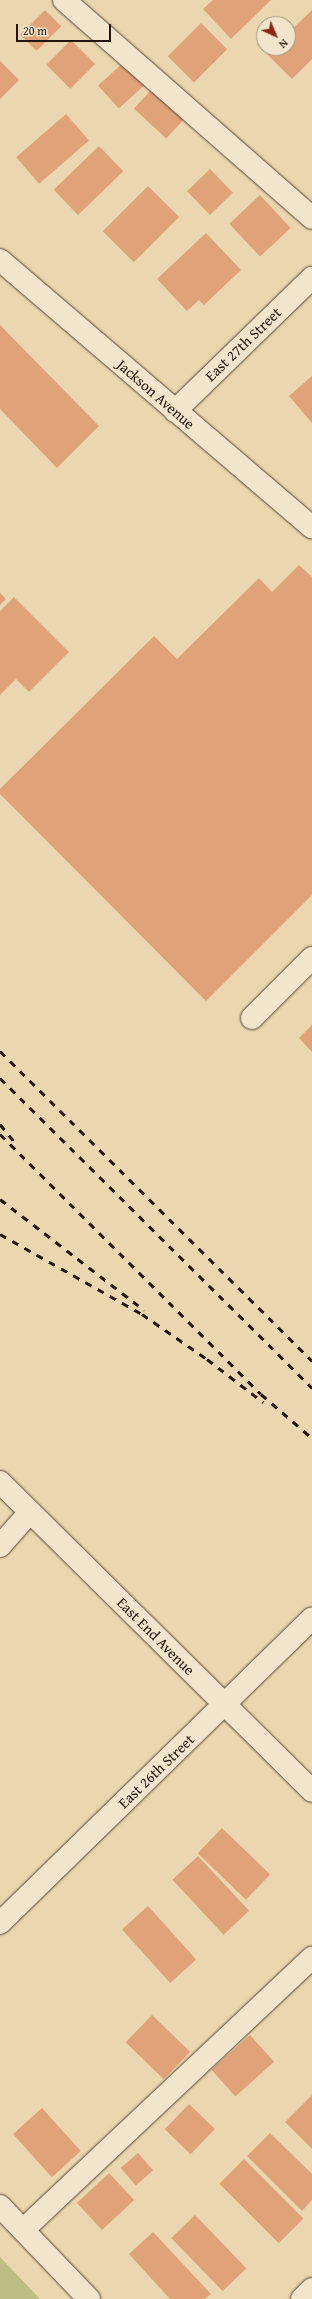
<!DOCTYPE html>
<style>
body{margin:0}
#map{position:relative;width:312px;height:2299px;overflow:hidden;background:#ebd7af;font-family:"Gentium Book Plus",serif}
div>[style]{position:absolute}
[style*='--x']{left:calc(var(--x)*1px);top:calc(var(--y)*1px);width:calc(var(--w)*1px);rotate:calc(var(--a)*1deg)}
.green>*{inset:0;background:#c0bc85}
.building>*{inset:0;background:#e0a379;transform-origin:0 0}
.roads{filter:drop-shadow(0 0 1px #564637) drop-shadow(0 0 1px #564637)}
.minor>*{height:22px;margin:-11px;padding:0 11px;transform-origin:11px;border-radius:11px;background:#f2e5cb}
.rail>*{height:3px;margin-top:-1.5px;transform-origin:0;background:repeating-linear-gradient(90deg,#24150f 0 7px,transparent 0 14px)}
span{translate:-50% -50%;white-space:nowrap;text-align:center;line-height:1.15;-webkit-text-stroke:4px #f2e5cb;paint-order:stroke}
.street-label{font-size:15px;color:#24150f}
.north{position:absolute;left:256px;top:16px;width:40px;height:40px;box-sizing:border-box;background:#f2e5cb;border:1px solid #a09280;border-radius:50%;rotate:136deg;font-size:11px;font-weight:700;line-height:16px;text-align:center;color:#24150f}
.north::after{content:'';display:block;margin:auto;width:14px;height:18px;background:#8f2418;clip-path:polygon(50% 0,100% 100%,50% 72%,0 100%)}
.scale{position:absolute;left:16px;top:24px;width:95px;height:18px;box-sizing:border-box;border:2px solid #24150f;border-top:0;padding-left:5px;font-size:12px;line-height:14px;white-space:nowrap;color:#24150f;-webkit-text-stroke:3px #f2e5cb;paint-order:stroke}
</style>
<div id="map">
<div class="green">
<div style="clip-path:polygon(0 2257px,40px 2299px,0 2299px)"></div>
</div>
<div class="building">
<div style="clip-path:polygon(213px 0,271px 0,231px 39px,203px 9px)"></div>
<div style="left:45px;top:10px;width:23px;height:35px;rotate:45deg"></div>
<div style="clip-path:polygon(312px 10px,312px 59px,292px 79px,267px 54px,273px 48px,288px 48px,288px 33px)"></div>
<div style="left:201px;top:23px;width:37px;height:47px;rotate:45deg"></div>
<div style="left:71px;top:40px;width:34px;height:35px;rotate:45deg"></div>
<div style="clip-path:polygon(0 61px,19px 80px,0 99px)"></div>
<div style="left:124px;top:62px;width:31px;height:35px;rotate:48deg"></div>
<div style="left:153px;top:88px;width:44px;height:28px;rotate:43deg"></div>
<div style="left:66px;top:114px;width:35px;height:66px;rotate:49deg"></div>
<div style="left:99px;top:146px;width:35px;height:63px;rotate:46deg"></div>
<div style="left:210px;top:169px;width:33px;height:32px;rotate:46deg"></div>
<div style="left:148px;top:186px;width:44px;height:64px;rotate:45deg"></div>
<div style="left:260px;top:195px;width:45px;height:42px;rotate:47deg"></div>
<div style="clip-path:polygon(206px 233px,241px 270px,204px 305px,199px 300px,187px 311px,157px 279px)"></div>
<div style="clip-path:polygon(0 325px,99px 426px,57px 468px,0 409px)"></div>
<div style="clip-path:polygon(312px 376px,312px 423px,289px 396px)"></div>
<div style="clip-path:polygon(299px 565px,312px 577px,312px 895px,206px 1001px,0 794px,0 789px,154px 636px,177px 659px,259px 578px,272px 592px)"></div>
<div style="clip-path:polygon(0 593px,6px 599px,0 605px)"></div>
<div style="clip-path:polygon(14px 597px,69px 652px,29px 692px,16px 679px,0 695px,0 611px)"></div>
<div style="clip-path:polygon(312px 1025px,312px 1052px,299px 1038px)"></div>
<div style="left:222px;top:1828px;width:67px;height:35px;rotate:44deg"></div>
<div style="left:198px;top:1856px;width:75px;height:35px;rotate:47deg"></div>
<div style="left:148px;top:1906px;width:72px;height:35px;rotate:48deg"></div>
<div style="left:152px;top:2015px;width:53px;height:38px;rotate:44deg"></div>
<div style="left:250px;top:2035px;width:36px;height:52px;rotate:48deg"></div>
<div style="clip-path:polygon(312px 2095px,312px 2149px,285px 2122px)"></div>
<div style="left:189px;top:2104px;width:36px;height:35px;rotate:44deg"></div>
<div style="left:42px;top:2108px;width:58px;height:39px;rotate:48deg"></div>
<div style="clip-path:polygon(270px 2133px,312px 2174px,312px 2200px,302px 2211px,247px 2156px)"></div>
<div style="left:138px;top:2153px;width:23px;height:23px;rotate:49deg"></div>
<div style="left:244px;top:2159px;width:84px;height:35px;rotate:45deg"></div>
<div style="left:109px;top:2173px;width:37px;height:44px;rotate:47deg"></div>
<div style="left:195px;top:2215px;width:74px;height:33px;rotate:46deg"></div>
<div style="clip-path:polygon(153px 2232px,211px 2294px,205px 2299px,170px 2299px,129px 2254px)"></div>
</div>
<div class="roads">
<div class="minor">
<div style="--x:64;--y:0;--w:330;--a:41.3"></div>
<div style="--x:0;--y:260;--w:411;--a:40.6"></div>
<div style="--x:175;--y:411;--w:191;--a:-44.2"></div>
<div style="--x:252;--y:1018;--w:85;--a:-45"></div>
<div style="--x:0;--y:1482;--w:439;--a:44.7"></div>
<div style="--x:0;--y:1546;--w:45;--a:-48.6"></div>
<div style="--x:0;--y:1923;--w:436;--a:-44.3"></div>
<div style="--x:0;--y:2206;--w:129;--a:46.3"></div>
<div style="--x:23;--y:2230;--w:397;--a:-43.3"></div>
<div style="--x:302;--y:2299;--w:14;--a:-45"></div>
</div>
</div>
<div class="rail">
<div style="--x:0;--y:1051;--w:440;--a:44.8"></div>
<div style="--x:0;--y:1078;--w:440;--a:44.8"></div>
<div style="--x:0;--y:1124;--w:22;--a:51"></div>
<div style="--x:0;--y:1134;--w:368;--a:44.9"></div>
<div style="--x:261;--y:1394;--w:67;--a:40.8"></div>
<div style="--x:0;--y:1199;--w:182;--a:37.6"></div>
<div style="--x:0;--y:1234;--w:163;--a:29.4"></div>
<div style="--x:142;--y:1314;--w:79;--a:34.7"></div>
<div style="--x:207;--y:1359;--w:71;--a:37.5"></div>
</div>
<div class="street-label">
<span style="left:243px;top:344px;rotate:-44deg">East 27th Street</span>
<span style="left:156px;top:394px;rotate:41deg">Jackson Avenue</span>
<span style="left:156px;top:1636px;rotate:45deg">East End Avenue</span>
<span style="left:156px;top:1771px;rotate:-44deg">East 26th Street</span>
</div>
<div class="north">N</div>
<div class="scale">20 m</div>
</div>
